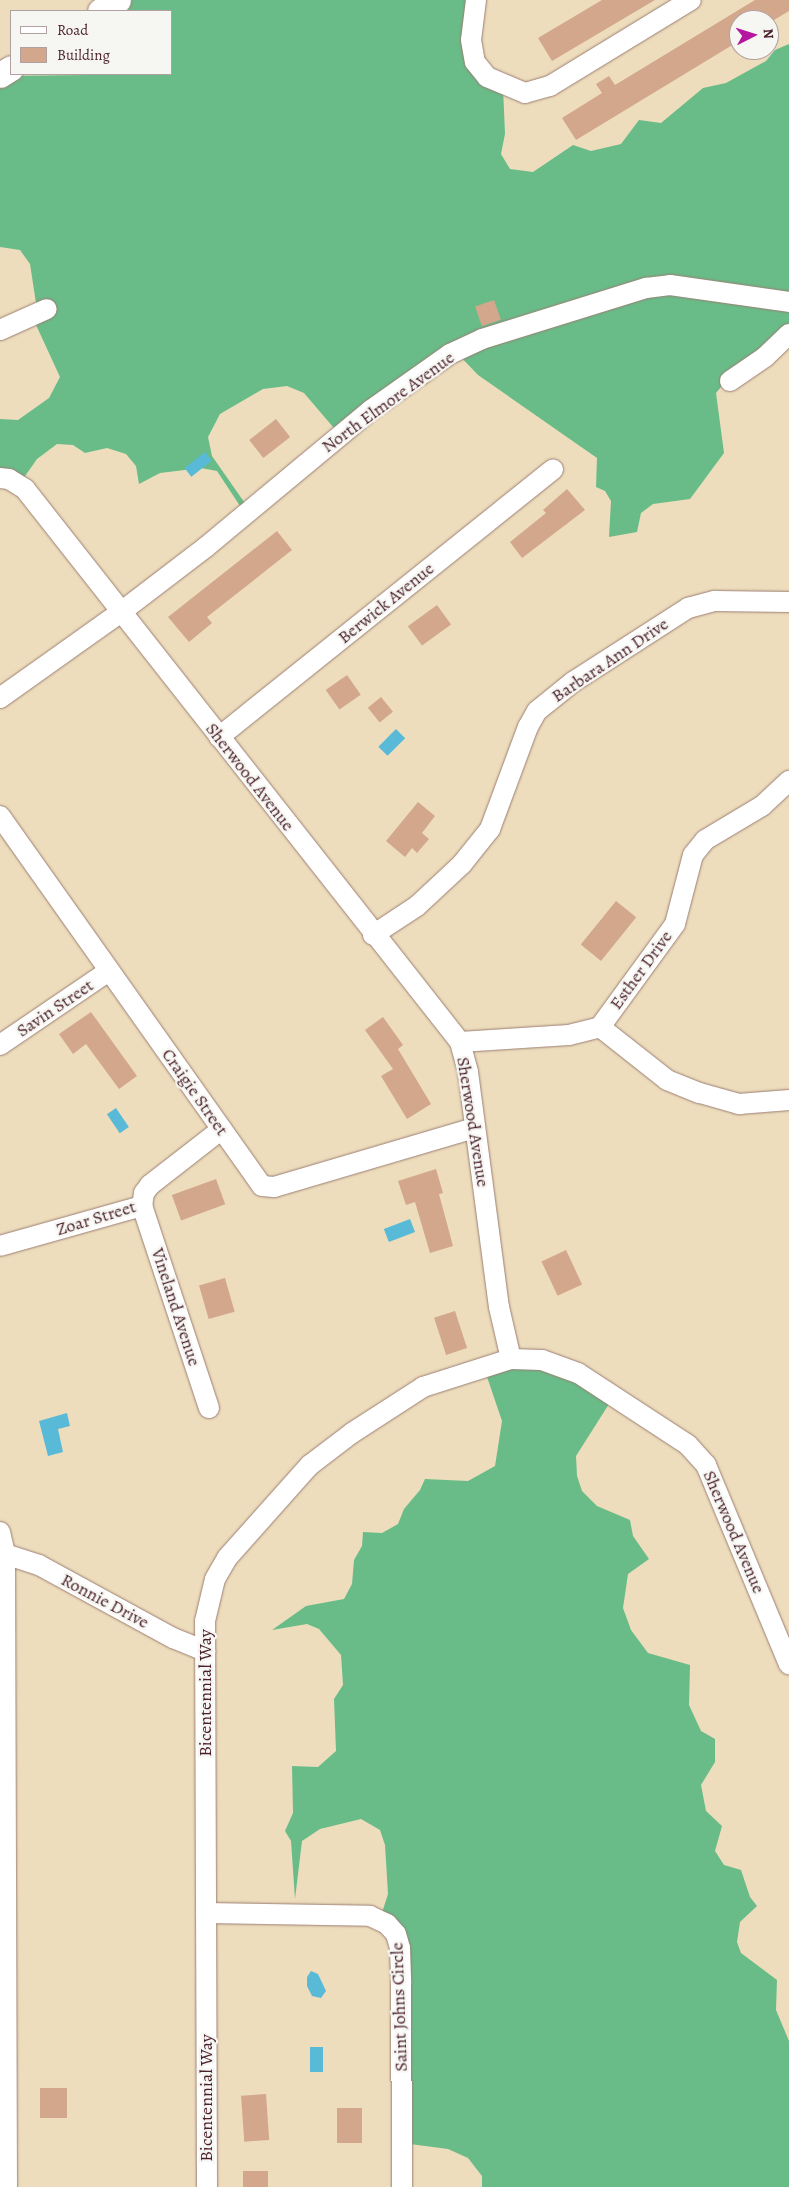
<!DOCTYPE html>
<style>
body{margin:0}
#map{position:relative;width:789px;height:2187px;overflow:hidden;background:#edddbc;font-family:Alegreya,serif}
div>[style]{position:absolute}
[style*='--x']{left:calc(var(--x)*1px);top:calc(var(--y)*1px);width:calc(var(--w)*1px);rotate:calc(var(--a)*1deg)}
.forest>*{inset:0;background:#69bc88}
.water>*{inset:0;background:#59bad7;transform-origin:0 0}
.building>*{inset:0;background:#d3a78b;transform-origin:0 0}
.roads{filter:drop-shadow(0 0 1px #9c7e74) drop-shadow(0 0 1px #9c7e74)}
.minor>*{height:20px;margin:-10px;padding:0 10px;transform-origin:10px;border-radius:10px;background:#fff}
.major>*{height:25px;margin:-12.5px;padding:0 12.5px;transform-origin:12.5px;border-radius:12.5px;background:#fff}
span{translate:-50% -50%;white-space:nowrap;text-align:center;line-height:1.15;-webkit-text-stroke:4.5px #f6f6f2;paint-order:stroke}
.street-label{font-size:18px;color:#4a1f2b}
.legend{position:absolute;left:10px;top:10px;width:162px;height:65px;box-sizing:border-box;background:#f6f6f2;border:1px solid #b1a0a2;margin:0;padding:6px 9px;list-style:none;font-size:15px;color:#4a1f2b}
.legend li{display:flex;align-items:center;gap:10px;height:25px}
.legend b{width:25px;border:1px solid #b1a0a2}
.north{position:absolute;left:729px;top:10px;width:50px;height:50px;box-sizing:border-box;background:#f6f6f2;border:1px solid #b1a0a2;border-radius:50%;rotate:85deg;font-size:14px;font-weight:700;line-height:20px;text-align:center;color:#4a1f2b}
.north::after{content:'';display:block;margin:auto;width:18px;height:22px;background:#b5179e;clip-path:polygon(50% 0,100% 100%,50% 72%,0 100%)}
</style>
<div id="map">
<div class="forest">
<div style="clip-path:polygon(119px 0,478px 0,475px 49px,503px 87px,505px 134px,501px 154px,510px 169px,533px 172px,573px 145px,591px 151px,621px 144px,639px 120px,661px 123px,703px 88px,726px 83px,766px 61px,775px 50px,789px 44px,789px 331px,732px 374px,716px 393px,724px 453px,690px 499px,653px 504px,641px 513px,637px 532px,609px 537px,611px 501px,605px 491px,596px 487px,597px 458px,478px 375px,456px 352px,339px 434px,304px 393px,287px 386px,263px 389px,220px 414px,208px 437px,212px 456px,249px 509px,244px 512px,217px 471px,201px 468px,160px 473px,139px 484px,136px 466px,126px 454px,107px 448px,85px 453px,73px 445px,57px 444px,37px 459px,16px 489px,0 483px,0 419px,18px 420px,49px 398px,60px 377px,31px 314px,36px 303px,30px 264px,20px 250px,0 247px,0 76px,171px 74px,171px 11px,102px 11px)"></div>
<div style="clip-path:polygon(535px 1361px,580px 1383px,609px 1404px,576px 1456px,577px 1476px,582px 1491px,597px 1506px,630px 1520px,633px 1536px,649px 1559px,628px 1574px,623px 1608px,631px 1630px,648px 1653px,690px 1665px,689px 1705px,701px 1731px,715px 1739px,715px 1762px,701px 1785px,706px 1811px,722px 1826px,715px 1851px,724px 1865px,741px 1870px,750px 1897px,757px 1906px,740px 1922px,737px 1942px,741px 1953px,777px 1980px,776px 2010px,789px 2041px,789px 2187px,482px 2187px,482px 2176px,468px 2158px,448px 2149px,395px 2142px,394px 2000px,390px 1934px,380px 1919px,388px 1894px,385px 1845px,380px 1830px,361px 1819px,320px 1829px,302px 1841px,295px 1899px,291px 1841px,285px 1831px,293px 1813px,292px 1766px,318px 1767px,336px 1751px,334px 1699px,343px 1685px,341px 1655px,319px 1629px,307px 1624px,272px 1630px,306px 1606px,344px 1599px,352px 1584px,354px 1560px,362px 1546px,363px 1532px,382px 1533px,398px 1524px,404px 1509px,420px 1490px,425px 1479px,468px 1481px,495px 1466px,502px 1421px,484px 1368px)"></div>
</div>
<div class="water">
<div style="left:205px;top:452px;width:11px;height:26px;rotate:52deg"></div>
<div style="left:396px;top:729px;width:13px;height:25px;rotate:45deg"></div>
<div style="left:116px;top:1108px;width:23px;height:11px;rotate:56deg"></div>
<div style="left:410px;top:1219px;width:14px;height:28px;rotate:69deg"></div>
<div style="clip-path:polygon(67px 1413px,70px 1426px,58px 1429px,63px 1452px,48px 1456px,39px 1421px)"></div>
<div style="clip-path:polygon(311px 1971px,318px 1974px,326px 1991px,321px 1998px,312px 1996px,307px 1986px,307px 1977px)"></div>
<div style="left:310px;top:2047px;width:13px;height:25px"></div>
</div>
<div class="building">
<div style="clip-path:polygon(602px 0,655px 0,552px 61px,538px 38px)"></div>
<div style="clip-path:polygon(755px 0,789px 0,789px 11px,774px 20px,739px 20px,739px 41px,576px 140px,562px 118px,602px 93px,596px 84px,609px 76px,615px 85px)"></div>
<div style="left:494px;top:300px;width:21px;height:20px;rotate:71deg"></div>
<div style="left:276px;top:419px;width:23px;height:34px;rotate:52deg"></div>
<div style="clip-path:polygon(567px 489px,585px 510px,522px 558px,510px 542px,546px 513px,543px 510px)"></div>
<div style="clip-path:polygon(277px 531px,292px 550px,207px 617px,212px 623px,189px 642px,168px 617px)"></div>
<div style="left:437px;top:605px;width:24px;height:36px;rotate:54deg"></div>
<div style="left:347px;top:675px;width:24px;height:26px;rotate:55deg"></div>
<div style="left:381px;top:697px;width:19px;height:17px;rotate:51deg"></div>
<div style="clip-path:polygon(418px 802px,435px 816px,422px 833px,429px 839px,417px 853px,412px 848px,405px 857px,386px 841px)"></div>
<div style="left:616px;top:901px;width:26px;height:56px;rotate:39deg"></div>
<div style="clip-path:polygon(91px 1012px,137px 1076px,119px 1089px,86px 1044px,73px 1054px,59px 1034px)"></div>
<div style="clip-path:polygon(383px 1017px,403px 1045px,398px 1049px,431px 1104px,407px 1119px,381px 1076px,393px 1069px,365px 1030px)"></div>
<div style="clip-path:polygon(436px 1169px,443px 1193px,439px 1194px,453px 1246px,430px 1253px,415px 1202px,406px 1205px,398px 1181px)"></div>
<div style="left:216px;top:1179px;width:27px;height:47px;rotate:70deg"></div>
<div style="left:566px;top:1250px;width:38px;height:27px;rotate:65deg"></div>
<div style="left:225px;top:1278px;width:35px;height:27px;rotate:74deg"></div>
<div style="left:455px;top:1311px;width:39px;height:22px;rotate:72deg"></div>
<div style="left:40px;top:2088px;width:27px;height:30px"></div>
<div style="left:266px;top:2094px;width:46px;height:25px;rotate:86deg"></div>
<div style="left:337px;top:2108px;width:25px;height:35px"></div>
<div style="left:243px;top:2171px;width:25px;height:16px"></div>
</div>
<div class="roads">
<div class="minor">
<div style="--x:476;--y:0;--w:40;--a:97.1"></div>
<div style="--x:471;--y:40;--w:22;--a:80"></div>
<div style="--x:475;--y:62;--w:19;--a:51"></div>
<div style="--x:487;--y:77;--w:41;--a:22.8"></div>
<div style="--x:525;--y:93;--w:26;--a:-16"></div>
<div style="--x:550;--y:86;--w:165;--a:-31.4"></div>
<div style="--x:0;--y:330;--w:51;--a:-24.1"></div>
<div style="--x:730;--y:381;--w:42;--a:-34.4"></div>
<div style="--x:765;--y:357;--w:33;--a:-44"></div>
<div style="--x:0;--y:478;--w:9;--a:6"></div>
<div style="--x:9;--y:479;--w:19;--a:32"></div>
<div style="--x:25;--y:489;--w:704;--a:51.81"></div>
<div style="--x:460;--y:1042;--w:31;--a:75"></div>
<div style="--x:468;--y:1072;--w:237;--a:82.5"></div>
<div style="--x:499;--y:1307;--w:53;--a:77"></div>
<div style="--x:0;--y:698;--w:148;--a:-35.4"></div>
<div style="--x:121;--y:612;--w:107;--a:-37.4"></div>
<div style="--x:206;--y:547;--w:214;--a:-39.7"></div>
<div style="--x:371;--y:410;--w:97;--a:-35.3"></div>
<div style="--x:450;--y:354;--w:35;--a:-25"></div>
<div style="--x:482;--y:339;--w:172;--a:-17.3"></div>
<div style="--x:646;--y:288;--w:24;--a:-7"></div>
<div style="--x:670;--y:285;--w:120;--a:8.1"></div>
<div style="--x:219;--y:737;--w:428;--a:-38.7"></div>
<div style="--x:0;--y:816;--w:453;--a:54.7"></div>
<div style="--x:262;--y:1186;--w:12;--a:5"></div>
<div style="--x:274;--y:1187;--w:209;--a:-16.4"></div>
<div style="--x:373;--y:935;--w:53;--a:-33.4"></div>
<div style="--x:417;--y:906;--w:62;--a:-43"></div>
<div style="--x:462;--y:864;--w:45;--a:-51.3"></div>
<div style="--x:490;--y:829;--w:109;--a:-69.6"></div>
<div style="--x:528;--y:727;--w:18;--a:-61"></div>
<div style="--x:537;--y:711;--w:46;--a:-38.9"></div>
<div style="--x:573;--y:682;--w:137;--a:-32.8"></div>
<div style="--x:688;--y:608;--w:28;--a:-15"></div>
<div style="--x:715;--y:601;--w:74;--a:0.8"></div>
<div style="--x:600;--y:1027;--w:127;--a:-53.9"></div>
<div style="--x:675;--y:924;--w:71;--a:-75.4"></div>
<div style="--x:693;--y:855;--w:19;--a:-51"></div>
<div style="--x:705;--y:840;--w:66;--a:-30.8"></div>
<div style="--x:762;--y:806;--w:37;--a:-43"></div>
<div style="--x:600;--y:1027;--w:85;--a:38.3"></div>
<div style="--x:667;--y:1080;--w:35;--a:22"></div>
<div style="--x:700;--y:1093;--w:41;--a:15.8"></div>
<div style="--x:739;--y:1104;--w:50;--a:-4.6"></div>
<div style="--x:460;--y:1042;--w:109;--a:-3.7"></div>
<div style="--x:569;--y:1035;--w:32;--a:-14"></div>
<div style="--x:0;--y:1045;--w:132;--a:-34.2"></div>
<div style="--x:0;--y:1246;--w:148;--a:-15.7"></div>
<div style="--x:209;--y:1408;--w:213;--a:-108.3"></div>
<div style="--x:142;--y:1206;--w:13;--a:-81"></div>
<div style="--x:144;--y:1193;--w:10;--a:-53"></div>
<div style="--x:150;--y:1185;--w:91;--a:-37.9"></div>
<div style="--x:0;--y:1532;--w:23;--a:77"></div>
<div style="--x:5;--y:1554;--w:633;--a:89.82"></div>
<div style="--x:5;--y:1554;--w:36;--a:18"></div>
<div style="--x:39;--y:1565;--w:153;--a:28.6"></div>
<div style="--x:173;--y:1638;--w:35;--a:22"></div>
<div style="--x:206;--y:1913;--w:164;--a:1"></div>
<div style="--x:370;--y:1916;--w:19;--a:25"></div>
<div style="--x:387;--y:1924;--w:13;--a:48"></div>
<div style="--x:396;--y:1934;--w:15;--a:74"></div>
<div style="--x:400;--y:1948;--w:35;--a:88"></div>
<div style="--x:401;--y:1983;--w:204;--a:89.7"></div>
<div style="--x:207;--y:2187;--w:566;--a:-90.2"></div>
<div style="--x:205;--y:1621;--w:43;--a:-76.6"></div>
<div style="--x:215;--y:1579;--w:24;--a:-60"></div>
<div style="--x:227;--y:1558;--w:125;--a:-48.3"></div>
<div style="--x:310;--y:1465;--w:53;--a:-37.3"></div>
<div style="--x:352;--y:1433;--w:85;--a:-32.9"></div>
<div style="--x:423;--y:1387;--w:92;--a:-17.7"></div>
<div style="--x:511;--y:1359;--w:31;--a:2"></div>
<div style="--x:542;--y:1360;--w:38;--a:20"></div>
<div style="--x:578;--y:1373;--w:131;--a:33.2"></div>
<div style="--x:688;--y:1445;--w:27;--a:48"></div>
<div style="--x:706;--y:1465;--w:216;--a:67.4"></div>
</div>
<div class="major">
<div style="--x:100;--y:11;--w:21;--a:-31"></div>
<div style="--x:0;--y:75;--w:13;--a:-32"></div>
</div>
</div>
<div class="street-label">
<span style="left:388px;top:402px;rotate:-36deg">North Elmore Avenue</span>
<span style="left:386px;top:603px;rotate:-39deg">Berwick Avenue</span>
<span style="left:610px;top:660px;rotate:-34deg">Barbara Ann Drive</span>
<span style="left:250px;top:777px;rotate:52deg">Sherwood Avenue</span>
<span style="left:641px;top:970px;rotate:-54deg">Esther Drive</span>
<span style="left:55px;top:1008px;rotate:-34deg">Savin Street</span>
<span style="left:195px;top:1092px;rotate:55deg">Craigie Street</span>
<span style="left:473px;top:1122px;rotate:81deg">Sherwood Avenue</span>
<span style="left:96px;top:1218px;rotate:-17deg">Zoar Street</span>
<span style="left:176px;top:1307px;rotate:72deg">Vineland Avenue</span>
<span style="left:734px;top:1532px;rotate:67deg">Sherwood Avenue</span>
<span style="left:105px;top:1601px;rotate:28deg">Ronnie Drive</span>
<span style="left:205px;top:1693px;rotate:-90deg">Bicentennial Way</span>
<span style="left:399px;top:2007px;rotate:-92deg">Saint Johns Circle</span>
<span style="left:206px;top:2098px;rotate:-90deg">Bicentennial Way</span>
</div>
<ul class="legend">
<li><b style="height:6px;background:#fff"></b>Road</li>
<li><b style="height:14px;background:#d3a78b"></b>Building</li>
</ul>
<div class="north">N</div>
</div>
